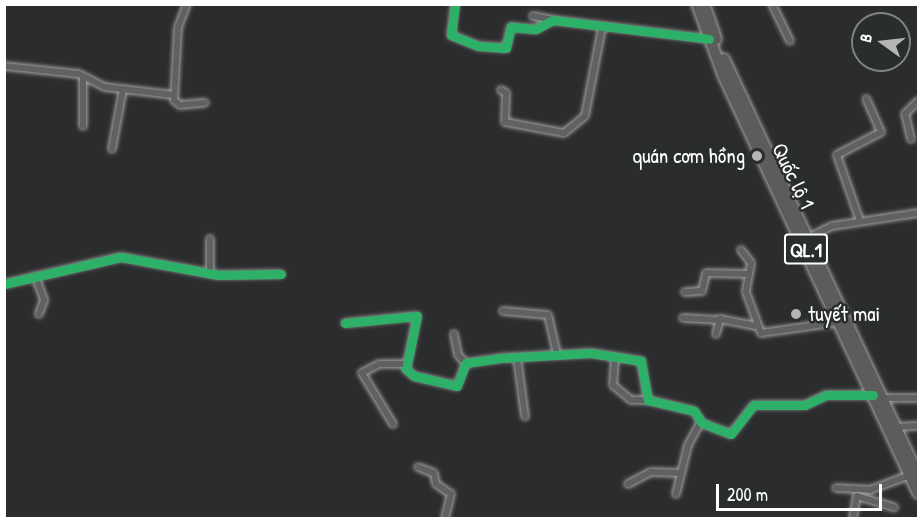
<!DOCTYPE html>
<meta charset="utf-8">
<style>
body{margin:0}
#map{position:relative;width:923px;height:523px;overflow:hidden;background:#2b2c2d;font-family:"Patrick Hand",sans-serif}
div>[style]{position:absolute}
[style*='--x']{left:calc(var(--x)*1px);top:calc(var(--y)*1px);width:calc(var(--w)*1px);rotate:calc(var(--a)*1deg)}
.roads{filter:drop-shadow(0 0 2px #a0a0a0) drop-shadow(0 0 2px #a0a0a0)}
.street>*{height:6px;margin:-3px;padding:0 3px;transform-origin:3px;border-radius:3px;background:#606162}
.highway>*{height:10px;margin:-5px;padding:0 5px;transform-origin:5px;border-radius:5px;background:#5c5d5a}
.cycleway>*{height:9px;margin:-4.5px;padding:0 4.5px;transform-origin:4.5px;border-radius:4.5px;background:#2db169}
.dots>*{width:16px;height:16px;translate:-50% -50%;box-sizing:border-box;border:3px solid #2a2d2e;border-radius:50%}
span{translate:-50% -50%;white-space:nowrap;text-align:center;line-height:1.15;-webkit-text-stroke:5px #2a2d2e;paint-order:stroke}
.shield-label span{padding:2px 4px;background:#2a2d2e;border:2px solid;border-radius:4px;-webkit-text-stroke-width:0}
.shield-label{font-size:20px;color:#fff;font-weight:700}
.poi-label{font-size:21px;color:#fff}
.right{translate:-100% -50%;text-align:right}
.left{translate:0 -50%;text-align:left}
.street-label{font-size:21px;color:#fff}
.frame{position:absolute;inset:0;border:6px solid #fff;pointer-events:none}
.north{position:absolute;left:851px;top:12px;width:60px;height:60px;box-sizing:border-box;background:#2a2d2e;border:2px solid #7f8182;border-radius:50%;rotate:285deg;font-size:16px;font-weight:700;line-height:24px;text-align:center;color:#fff}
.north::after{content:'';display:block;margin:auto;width:21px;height:27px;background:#b5b5b6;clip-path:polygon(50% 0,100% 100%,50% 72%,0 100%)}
.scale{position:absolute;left:716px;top:484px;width:166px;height:27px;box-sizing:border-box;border:3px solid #fff;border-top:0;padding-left:8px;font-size:18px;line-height:21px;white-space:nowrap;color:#fff;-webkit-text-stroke:4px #2a2d2e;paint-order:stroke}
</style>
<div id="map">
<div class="roads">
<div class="street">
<div style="--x:187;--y:4;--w:25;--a:111"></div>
<div style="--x:178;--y:27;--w:73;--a:93.1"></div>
<div style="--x:174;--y:100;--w:8;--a:40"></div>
<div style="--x:180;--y:105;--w:25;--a:-5"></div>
<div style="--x:455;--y:4;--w:31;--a:97"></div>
<div style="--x:451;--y:35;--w:29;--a:22"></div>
<div style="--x:478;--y:46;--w:28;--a:4"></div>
<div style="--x:506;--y:48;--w:22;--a:-77"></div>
<div style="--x:511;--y:27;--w:25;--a:5"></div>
<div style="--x:536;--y:29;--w:19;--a:-28"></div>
<div style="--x:553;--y:20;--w:157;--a:6.9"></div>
<div style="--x:772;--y:4;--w:41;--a:64.1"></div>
<div style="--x:533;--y:16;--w:20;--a:11"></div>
<div style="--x:4;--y:66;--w:75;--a:6.1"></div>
<div style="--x:79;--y:74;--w:29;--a:27"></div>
<div style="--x:105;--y:87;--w:69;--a:6.6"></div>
<div style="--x:501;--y:90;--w:6;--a:31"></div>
<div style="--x:506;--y:93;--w:29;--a:92"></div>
<div style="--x:505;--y:122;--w:60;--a:10.6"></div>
<div style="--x:564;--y:133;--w:27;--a:-39"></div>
<div style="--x:585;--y:116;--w:90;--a:-79.1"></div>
<div style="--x:83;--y:126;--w:48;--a:-90"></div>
<div style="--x:911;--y:139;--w:26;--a:-103"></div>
<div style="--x:905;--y:114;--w:18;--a:-45"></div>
<div style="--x:112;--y:149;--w:61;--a:-79.6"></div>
<div style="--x:860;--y:221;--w:70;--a:-109.2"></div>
<div style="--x:837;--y:155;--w:50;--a:-27.6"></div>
<div style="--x:881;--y:132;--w:36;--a:-114"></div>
<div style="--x:806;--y:239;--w:29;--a:-27"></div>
<div style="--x:832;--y:226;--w:87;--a:-8.6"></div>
<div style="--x:741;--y:250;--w:16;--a:52"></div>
<div style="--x:751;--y:263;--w:29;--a:100"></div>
<div style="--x:746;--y:292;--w:44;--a:69.9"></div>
<div style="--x:761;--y:333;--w:79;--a:-8"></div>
<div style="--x:210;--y:273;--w:34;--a:-90"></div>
<div style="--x:35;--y:276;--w:26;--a:69"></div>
<div style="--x:44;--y:300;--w:15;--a:110"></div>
<div style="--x:4;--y:284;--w:120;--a:-13"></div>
<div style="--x:121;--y:257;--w:99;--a:10.5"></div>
<div style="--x:218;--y:275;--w:63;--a:-0.9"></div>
<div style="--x:685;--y:292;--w:17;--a:-3"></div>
<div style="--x:702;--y:291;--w:18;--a:-77"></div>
<div style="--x:706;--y:273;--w:42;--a:1.4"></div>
<div style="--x:503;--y:311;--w:45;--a:5.1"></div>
<div style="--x:548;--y:315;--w:39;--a:77"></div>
<div style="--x:683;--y:318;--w:36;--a:3"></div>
<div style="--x:345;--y:323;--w:72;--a:-5.6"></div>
<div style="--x:417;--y:316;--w:54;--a:101.7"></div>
<div style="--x:406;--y:369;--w:11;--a:41"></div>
<div style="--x:414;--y:376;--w:44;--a:13.1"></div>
<div style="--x:457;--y:386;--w:25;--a:-69"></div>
<div style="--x:466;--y:363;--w:35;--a:-8"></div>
<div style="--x:501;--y:358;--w:90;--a:-3.2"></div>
<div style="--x:591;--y:353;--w:51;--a:9.1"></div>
<div style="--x:641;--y:361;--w:40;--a:80"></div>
<div style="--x:648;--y:400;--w:47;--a:13.4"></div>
<div style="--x:694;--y:411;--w:14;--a:56"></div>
<div style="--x:702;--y:423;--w:31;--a:21"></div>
<div style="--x:731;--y:434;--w:37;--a:-52"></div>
<div style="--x:754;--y:405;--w:51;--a:0"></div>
<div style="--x:805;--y:405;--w:23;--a:-25"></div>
<div style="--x:826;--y:395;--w:47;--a:0"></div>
<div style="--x:454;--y:334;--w:21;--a:79"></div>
<div style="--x:458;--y:355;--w:11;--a:45"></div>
<div style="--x:716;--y:334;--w:16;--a:-75"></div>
<div style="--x:720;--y:319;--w:38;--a:11"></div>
<div style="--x:517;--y:357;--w:60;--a:82.3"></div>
<div style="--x:615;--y:357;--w:28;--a:94"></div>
<div style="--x:613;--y:385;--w:23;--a:40"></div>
<div style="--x:631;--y:400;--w:17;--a:0"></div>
<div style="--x:883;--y:398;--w:35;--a:0"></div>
<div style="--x:393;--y:424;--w:60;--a:-121.3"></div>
<div style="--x:362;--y:373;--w:19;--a:-28"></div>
<div style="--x:379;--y:364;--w:26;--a:0"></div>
<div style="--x:896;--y:427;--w:22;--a:-3"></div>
<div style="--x:418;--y:467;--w:17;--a:21"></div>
<div style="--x:434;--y:473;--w:11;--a:80"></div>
<div style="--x:436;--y:484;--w:18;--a:34"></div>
<div style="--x:451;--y:494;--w:25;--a:104"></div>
<div style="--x:628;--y:484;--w:26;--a:-28"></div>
<div style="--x:651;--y:472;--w:30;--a:2"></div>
<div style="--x:836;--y:488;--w:34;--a:3"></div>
<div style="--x:870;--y:490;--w:43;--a:-20.6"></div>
<div style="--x:676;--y:494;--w:50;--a:-76.2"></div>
<div style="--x:688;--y:445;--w:26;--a:-61"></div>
<div style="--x:853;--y:518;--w:22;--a:-80"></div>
<div style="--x:857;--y:496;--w:39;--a:17"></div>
</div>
<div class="highway">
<div style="--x:697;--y:4;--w:78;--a:69.7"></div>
<div style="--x:724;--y:77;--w:459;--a:65"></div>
<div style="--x:704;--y:4;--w:37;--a:71"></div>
<div style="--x:724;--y:59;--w:459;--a:65"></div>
</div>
</div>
<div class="cycleway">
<div style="--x:455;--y:4;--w:31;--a:97"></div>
<div style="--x:451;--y:35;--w:29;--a:22"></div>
<div style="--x:478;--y:46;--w:28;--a:4"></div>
<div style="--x:506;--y:48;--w:22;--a:-77"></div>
<div style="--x:511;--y:27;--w:25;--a:5"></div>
<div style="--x:536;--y:29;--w:19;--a:-28"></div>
<div style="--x:553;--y:20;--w:157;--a:6.9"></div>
<div style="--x:4;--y:284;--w:120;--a:-13"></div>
<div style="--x:121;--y:257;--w:99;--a:10.5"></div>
<div style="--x:218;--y:275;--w:63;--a:-0.9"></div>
<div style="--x:345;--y:323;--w:72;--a:-5.6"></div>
<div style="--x:417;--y:316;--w:54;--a:101.7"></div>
<div style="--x:406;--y:369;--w:11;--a:41"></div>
<div style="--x:414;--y:376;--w:44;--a:13.1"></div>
<div style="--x:457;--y:386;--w:25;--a:-69"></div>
<div style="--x:466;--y:363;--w:35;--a:-8"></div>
<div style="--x:501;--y:358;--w:90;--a:-3.2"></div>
<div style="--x:591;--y:353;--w:51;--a:9.1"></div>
<div style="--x:641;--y:361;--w:40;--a:80"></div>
<div style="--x:648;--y:400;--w:47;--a:13.4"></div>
<div style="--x:694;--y:411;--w:14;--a:56"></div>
<div style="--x:702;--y:423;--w:31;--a:21"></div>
<div style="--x:731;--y:434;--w:37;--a:-52"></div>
<div style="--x:754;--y:405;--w:51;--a:0"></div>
<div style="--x:805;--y:405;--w:23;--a:-25"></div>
<div style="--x:826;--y:395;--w:47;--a:0"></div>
</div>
<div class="dots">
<div style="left:757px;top:156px;background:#b5b5b6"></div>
<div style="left:796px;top:314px;background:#b5b5b6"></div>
</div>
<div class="shield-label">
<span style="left:806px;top:249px">QL.1</span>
</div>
<div class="poi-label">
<span class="right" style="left:745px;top:156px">quán cơm hồng</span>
<span class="left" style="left:808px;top:314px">tuyết mai</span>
</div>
<div class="street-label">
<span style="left:793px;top:176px;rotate:64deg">Quốc lộ 1</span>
</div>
<div class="frame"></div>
<div class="north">B</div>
<div class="scale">200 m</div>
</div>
